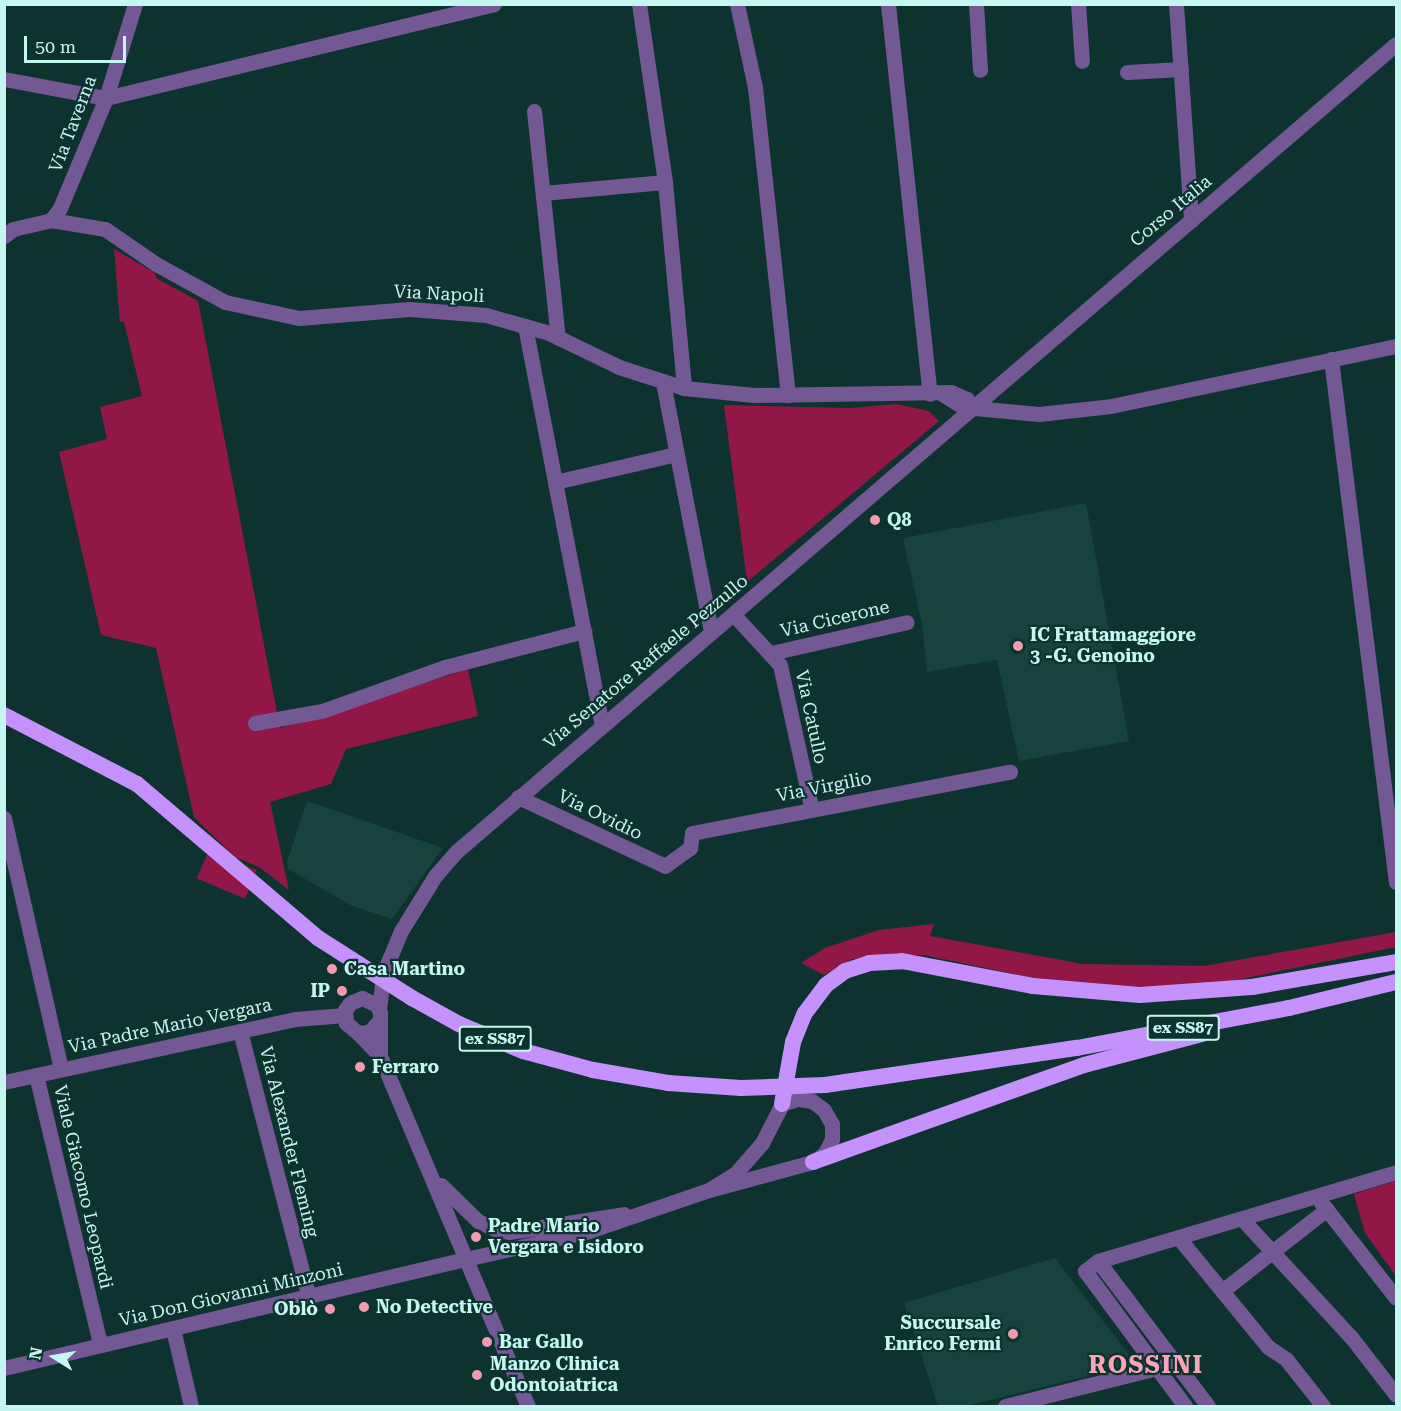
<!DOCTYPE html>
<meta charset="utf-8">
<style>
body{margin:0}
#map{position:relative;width:1401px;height:1411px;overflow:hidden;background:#0e332f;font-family:"Roboto Serif",serif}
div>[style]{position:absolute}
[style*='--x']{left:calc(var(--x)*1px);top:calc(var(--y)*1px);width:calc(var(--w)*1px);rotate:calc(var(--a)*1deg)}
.built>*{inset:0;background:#18423d}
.green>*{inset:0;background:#911846;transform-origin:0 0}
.minor>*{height:15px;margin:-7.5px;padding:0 7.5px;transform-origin:7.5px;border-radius:7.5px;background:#745895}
.tertiary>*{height:15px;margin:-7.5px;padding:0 7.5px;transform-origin:7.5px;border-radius:7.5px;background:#745895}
.trunk>*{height:16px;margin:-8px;padding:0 8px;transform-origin:8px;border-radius:8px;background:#c491fd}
.dots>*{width:16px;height:16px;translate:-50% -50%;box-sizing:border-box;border:3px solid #0e332f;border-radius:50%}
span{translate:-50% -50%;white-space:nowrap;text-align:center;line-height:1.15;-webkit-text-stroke:4.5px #0e332f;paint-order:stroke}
.shield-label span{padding:2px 4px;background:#0e332f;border:2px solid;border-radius:4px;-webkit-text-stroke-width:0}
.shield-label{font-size:16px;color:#c4f7ef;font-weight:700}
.street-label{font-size:18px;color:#c4f7ef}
.poi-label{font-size:18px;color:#c4f7ef;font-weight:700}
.left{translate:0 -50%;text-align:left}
.right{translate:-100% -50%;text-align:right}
.district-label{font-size:24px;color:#f8a5b9;font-weight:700;letter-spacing:1.5px}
.frame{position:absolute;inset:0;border:6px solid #c4f7ef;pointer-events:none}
.north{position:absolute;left:24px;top:1327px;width:60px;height:60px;-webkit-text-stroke:4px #0e332f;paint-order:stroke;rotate:281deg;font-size:16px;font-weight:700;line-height:24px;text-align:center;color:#c4f7ef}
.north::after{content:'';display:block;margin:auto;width:21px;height:27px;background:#c4f7ef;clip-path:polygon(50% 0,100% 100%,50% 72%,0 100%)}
.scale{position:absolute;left:24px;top:36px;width:102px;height:27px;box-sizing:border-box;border:3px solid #c4f7ef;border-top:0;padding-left:8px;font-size:18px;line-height:21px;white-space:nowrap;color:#c4f7ef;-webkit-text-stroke:4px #0e332f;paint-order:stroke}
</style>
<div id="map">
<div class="built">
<div style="clip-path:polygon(1086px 503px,1129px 741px,1019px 761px,997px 660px,927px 672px,922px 624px,903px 538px)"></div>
<div style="clip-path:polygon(307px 801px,443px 848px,392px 919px,350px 905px,288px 869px,287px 862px)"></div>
<div style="clip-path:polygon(1055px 1258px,1136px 1364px,966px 1406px,941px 1406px,937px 1403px,904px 1303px)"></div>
</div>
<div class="green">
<div style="clip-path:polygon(114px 249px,155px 273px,156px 278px,198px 301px,280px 728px,468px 669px,478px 716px,346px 749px,331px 784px,270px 802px,289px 890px,259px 867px,235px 857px,194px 817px,156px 648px,101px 635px,59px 452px,107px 439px,100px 407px,142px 396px,124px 322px,120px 322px)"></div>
<div style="clip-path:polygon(897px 404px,929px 411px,939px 421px,747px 582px,724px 405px,850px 408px)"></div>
<div style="left:209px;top:850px;width:52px;height:31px;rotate:23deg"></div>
<div style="clip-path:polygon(934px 924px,930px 936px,1083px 964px,1204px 966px,1396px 932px,1396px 947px,1203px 987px,1120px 988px,1043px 980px,924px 955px,852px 959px,824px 975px,801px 963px,825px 948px,879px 930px)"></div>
<div style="clip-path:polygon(1396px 1181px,1396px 1276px,1365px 1233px,1354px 1194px)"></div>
</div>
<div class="minor">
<div style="--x:639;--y:4;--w:180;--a:81.7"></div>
<div style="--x:665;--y:182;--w:207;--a:84.7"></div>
<div style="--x:737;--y:4;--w:85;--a:77.8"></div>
<div style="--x:755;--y:87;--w:310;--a:83.9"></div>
<div style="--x:888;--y:4;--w:392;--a:83.9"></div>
<div style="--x:976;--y:4;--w:66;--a:86.5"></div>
<div style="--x:1078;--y:4;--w:57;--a:86"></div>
<div style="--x:1176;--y:4;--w:217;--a:86"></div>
<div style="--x:1127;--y:72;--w:54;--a:-3.2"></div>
<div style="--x:534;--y:111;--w:228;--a:84"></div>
<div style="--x:543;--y:193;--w:122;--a:-5.2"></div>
<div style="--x:51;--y:220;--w:15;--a:-53"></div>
<div style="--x:60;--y:208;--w:119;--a:-67.3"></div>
<div style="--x:106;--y:98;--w:98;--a:-72.9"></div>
<div style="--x:4;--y:236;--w:11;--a:-38"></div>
<div style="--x:13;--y:229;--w:39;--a:-13"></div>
<div style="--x:51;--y:220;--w:55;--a:9.5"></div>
<div style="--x:105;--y:229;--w:62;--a:34.5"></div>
<div style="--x:156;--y:264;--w:79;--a:28.8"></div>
<div style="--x:225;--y:302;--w:76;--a:12.2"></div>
<div style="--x:299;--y:318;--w:111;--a:-4.6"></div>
<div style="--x:410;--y:309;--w:76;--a:4.5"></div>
<div style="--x:486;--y:315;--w:66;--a:15.9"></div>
<div style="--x:549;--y:333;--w:78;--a:25.9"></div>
<div style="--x:619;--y:367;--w:68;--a:17.9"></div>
<div style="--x:684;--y:388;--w:70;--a:5.7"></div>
<div style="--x:754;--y:395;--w:197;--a:-0.9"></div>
<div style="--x:951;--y:392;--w:17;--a:24"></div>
<div style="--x:967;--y:399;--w:11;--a:68"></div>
<div style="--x:525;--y:326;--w:405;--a:79.1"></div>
<div style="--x:1331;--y:359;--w:527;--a:82.92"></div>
<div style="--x:663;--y:382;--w:255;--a:79.1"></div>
<div style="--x:942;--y:394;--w:25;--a:32"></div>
<div style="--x:963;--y:407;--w:76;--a:5.3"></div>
<div style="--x:1039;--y:414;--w:72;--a:-6.3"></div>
<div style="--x:1111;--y:406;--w:291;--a:-11.9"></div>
<div style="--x:555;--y:482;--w:124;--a:-13"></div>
<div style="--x:733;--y:614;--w:69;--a:47.3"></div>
<div style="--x:780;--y:665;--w:148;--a:77.6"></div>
<div style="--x:771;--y:653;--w:139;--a:-12.8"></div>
<div style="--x:255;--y:723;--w:68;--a:-10.2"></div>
<div style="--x:322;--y:711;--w:131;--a:-19.7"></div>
<div style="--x:445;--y:667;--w:144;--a:-14.5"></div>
<div style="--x:518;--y:797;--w:162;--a:25.1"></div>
<div style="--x:665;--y:866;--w:31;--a:-36"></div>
<div style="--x:690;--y:848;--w:15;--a:-82"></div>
<div style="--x:692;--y:833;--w:324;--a:-10.9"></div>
<div style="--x:4;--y:818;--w:257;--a:77.2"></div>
<div style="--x:240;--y:1031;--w:275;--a:75.5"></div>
<div style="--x:36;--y:1075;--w:277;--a:76.6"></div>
<div style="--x:1320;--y:1201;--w:123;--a:51.9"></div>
<div style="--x:1242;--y:1219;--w:161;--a:47.3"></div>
<div style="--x:1351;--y:1337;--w:73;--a:52.2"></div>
<div style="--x:1178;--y:1237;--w:142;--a:50.7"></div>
<div style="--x:1268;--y:1347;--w:22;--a:34"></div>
<div style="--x:1286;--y:1359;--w:60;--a:51.8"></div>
<div style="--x:1098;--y:1261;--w:182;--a:52.8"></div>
<div style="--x:1222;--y:1291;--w:133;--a:-38"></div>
<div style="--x:173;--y:1329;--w:79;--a:76.8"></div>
<div style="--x:4;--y:1368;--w:475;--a:-13.3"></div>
<div style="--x:1005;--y:1406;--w:166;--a:-14"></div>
<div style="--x:1185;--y:1406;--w:168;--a:-126.5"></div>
<div style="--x:1085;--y:1271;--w:16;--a:-38"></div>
<div style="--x:1098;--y:1261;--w:311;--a:-16.6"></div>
</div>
<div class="tertiary">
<div style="--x:4;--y:79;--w:104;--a:10.6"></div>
<div style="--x:106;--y:98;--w:399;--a:-13.6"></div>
<div style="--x:379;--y:1009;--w:35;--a:-83"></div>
<div style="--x:383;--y:974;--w:47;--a:-67.3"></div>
<div style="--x:401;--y:931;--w:65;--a:-58.3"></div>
<div style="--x:435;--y:876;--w:33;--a:-49"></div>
<div style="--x:457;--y:851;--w:1238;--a:-40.68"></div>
<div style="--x:379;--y:1021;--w:15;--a:132"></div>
<div style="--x:369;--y:1032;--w:11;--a:175"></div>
<div style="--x:358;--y:1033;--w:16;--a:-140"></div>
<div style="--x:346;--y:1023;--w:13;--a:-94"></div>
<div style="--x:345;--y:1010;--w:9;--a:-54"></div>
<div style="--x:350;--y:1003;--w:13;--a:-23"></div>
<div style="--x:362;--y:998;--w:17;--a:25"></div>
<div style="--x:377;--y:1005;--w:9;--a:69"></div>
<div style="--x:380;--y:1013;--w:43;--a:90"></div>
<div style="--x:358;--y:1033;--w:32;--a:46"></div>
<div style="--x:380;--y:1056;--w:380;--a:67.1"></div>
<div style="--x:4;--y:1082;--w:298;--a:-12.2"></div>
<div style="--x:295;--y:1019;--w:50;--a:-4.6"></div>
<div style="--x:441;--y:1185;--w:52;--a:44.2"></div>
<div style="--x:478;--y:1221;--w:21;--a:25"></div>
<div style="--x:497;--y:1230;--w:12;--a:9"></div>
<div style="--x:509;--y:1232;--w:116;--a:-8.9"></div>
<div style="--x:466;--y:1259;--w:126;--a:-12.8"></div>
<div style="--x:589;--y:1231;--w:127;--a:-18.9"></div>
<div style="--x:709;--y:1190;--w:108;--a:-15.1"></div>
<div style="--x:813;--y:1162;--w:15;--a:-37"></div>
<div style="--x:825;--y:1153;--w:16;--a:-63"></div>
<div style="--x:832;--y:1139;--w:15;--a:-90"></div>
<div style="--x:832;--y:1124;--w:16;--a:-120"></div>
<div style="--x:824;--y:1110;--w:15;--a:-143"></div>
<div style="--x:812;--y:1101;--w:15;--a:-172"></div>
<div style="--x:797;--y:1099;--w:16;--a:162"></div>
<div style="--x:782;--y:1104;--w:44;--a:117.1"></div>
<div style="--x:762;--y:1143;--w:40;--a:131"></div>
<div style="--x:736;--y:1173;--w:32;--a:148"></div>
</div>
<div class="trunk">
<div style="--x:4;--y:715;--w:150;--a:27.4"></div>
<div style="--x:137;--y:784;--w:238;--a:40.4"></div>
<div style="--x:318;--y:938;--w:112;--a:32.6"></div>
<div style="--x:412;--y:998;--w:54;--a:29"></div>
<div style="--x:459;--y:1024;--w:69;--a:22.9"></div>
<div style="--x:523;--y:1051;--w:73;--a:15.2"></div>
<div style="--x:593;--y:1070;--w:76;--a:9.8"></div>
<div style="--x:668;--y:1083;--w:73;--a:3.9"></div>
<div style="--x:741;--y:1088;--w:84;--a:-2"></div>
<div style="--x:825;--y:1085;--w:255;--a:-8.4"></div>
<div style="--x:1077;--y:1048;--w:216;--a:-10.7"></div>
<div style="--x:1289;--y:1008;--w:110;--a:-13.7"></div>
<div style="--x:782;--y:1104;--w:63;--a:-79.9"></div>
<div style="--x:793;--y:1042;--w:31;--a:-68"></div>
<div style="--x:805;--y:1013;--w:35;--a:-53"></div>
<div style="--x:826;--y:985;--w:24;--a:-36"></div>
<div style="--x:845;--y:971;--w:25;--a:-18"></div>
<div style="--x:869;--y:963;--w:33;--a:-3"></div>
<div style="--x:902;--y:961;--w:133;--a:10.8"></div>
<div style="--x:1033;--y:986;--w:107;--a:4.8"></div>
<div style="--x:1140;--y:995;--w:112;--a:-4.1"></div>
<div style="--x:1252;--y:987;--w:146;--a:-9.8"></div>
<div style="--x:813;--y:1162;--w:288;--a:-19.7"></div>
<div style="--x:1084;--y:1065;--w:122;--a:-14.7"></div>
</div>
<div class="dots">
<div style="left:875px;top:520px;background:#f29aaf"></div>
<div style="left:1018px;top:646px;background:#f29aaf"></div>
<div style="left:332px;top:969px;background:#f29aaf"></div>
<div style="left:342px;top:991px;background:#f29aaf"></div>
<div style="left:360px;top:1067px;background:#f29aaf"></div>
<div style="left:476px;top:1237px;background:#f29aaf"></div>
<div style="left:364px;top:1307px;background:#f29aaf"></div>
<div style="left:330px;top:1309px;background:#f29aaf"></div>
<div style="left:1013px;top:1334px;background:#f29aaf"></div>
<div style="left:487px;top:1342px;background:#f29aaf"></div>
<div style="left:477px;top:1375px;background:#f29aaf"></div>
</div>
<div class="shield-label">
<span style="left:1183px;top:1028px">ex SS87</span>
<span style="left:495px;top:1039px">ex SS87</span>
</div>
<div class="street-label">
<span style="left:73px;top:124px;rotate:-69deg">Via Taverna</span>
<span style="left:1171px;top:211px;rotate:-40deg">Corso Italia</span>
<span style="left:439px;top:294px;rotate:3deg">Via Napoli</span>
<span style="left:835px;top:619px;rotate:-13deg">Via Cicerone</span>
<span style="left:646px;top:662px;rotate:-40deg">Via Senatore Raffaele Pezzullo</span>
<span style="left:811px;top:717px;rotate:78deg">Via Catullo</span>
<span style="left:824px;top:787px;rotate:-11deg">Via Virgilio</span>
<span style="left:600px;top:815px;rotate:26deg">Via Ovidio</span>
<span style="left:170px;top:1026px;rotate:-12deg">Via Padre Mario Vergara</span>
<span style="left:289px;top:1142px;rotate:76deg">Via Alexander Fleming</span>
<span style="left:83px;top:1187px;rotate:77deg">Viale Giacomo Leopardi</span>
<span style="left:231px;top:1295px;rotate:-13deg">Via Don Giovanni Minzoni</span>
</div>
<div class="poi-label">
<span class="left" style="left:887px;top:520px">Q8</span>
<span class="left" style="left:1030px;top:646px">IC Frattamaggiore<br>3 -G. Genoino</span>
<span class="left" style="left:344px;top:969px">Casa Martino</span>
<span class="right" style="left:330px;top:991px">IP</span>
<span class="left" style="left:372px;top:1067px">Ferraro</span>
<span class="left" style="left:488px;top:1237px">Padre Mario<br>Vergara e Isidoro</span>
<span class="left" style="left:376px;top:1307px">No Detective</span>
<span class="right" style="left:318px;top:1309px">Oblò</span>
<span class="right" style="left:1001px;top:1334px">Succursale<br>Enrico Fermi</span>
<span class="left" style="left:499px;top:1342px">Bar Gallo</span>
<span class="left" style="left:490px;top:1375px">Manzo Clinica<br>Odontoiatrica</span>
</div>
<div class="district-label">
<span style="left:1146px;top:1366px">ROSSINI</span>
</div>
<div class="frame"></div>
<div class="north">N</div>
<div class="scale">50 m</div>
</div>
